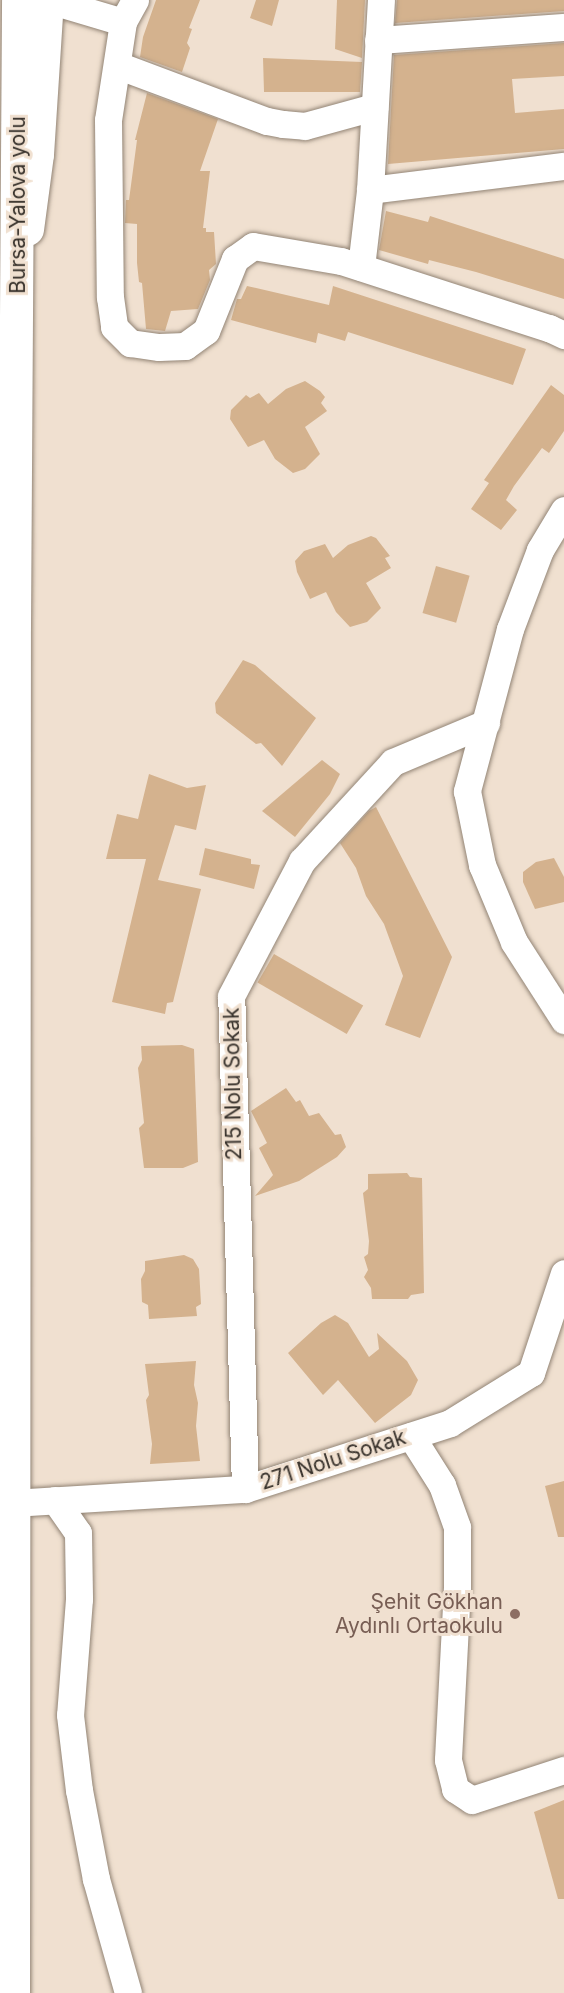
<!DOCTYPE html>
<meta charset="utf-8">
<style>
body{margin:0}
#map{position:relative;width:564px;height:1993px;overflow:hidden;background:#f0e0d0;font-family:Inter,sans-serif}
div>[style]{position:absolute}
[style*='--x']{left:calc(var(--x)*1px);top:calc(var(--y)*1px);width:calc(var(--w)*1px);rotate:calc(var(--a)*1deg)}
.building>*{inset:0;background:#d4b28e;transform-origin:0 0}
.roads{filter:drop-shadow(0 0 2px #928475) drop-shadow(0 0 2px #928475)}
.street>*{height:27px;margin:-13.5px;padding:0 13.5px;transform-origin:13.5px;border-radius:13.5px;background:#fff}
.secondary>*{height:33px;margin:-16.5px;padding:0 16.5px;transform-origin:16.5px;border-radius:16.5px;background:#fff}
.highway>*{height:33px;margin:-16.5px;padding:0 16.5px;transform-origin:16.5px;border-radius:16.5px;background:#fff}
.dots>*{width:16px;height:16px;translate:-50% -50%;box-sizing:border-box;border:3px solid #f0e0d0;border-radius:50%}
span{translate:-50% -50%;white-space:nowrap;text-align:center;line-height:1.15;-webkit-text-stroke:6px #f0e0d0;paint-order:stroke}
.street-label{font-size:21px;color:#37312b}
.education-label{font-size:21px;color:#785e54}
.right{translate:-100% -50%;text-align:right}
</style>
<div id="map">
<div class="building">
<div style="clip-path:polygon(156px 0,200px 0,189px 28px,192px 29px,187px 43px,190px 48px,182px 72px,140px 57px,143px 37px)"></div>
<div style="clip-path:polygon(256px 0,279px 0,272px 26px,250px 18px)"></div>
<div style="clip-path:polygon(337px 0,365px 0,362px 58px,335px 49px)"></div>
<div style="clip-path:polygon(397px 0,564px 0,564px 11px,395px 23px)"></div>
<div style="clip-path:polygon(564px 43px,564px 76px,512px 79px,515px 113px,564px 109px,564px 149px,388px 164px,394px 55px)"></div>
<div style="clip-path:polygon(263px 58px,362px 62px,360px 92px,264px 92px)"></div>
<div style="clip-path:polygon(147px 93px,218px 119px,200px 171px,210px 171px,203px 228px,206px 228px,206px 232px,214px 232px,216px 264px,209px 270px,210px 280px,198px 309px,171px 311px,165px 331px,146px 329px,142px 283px,139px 282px,137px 263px,137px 224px,125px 223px,126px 200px,129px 200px,137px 140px,135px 140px)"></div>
<div style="clip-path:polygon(386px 211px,428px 222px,430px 216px,564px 259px,564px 299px,476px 272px,429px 260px,428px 264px,379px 250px)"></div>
<div style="clip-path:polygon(247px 286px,329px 305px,333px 286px,526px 349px,513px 385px,348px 332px,345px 341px,318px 333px,316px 343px,231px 320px,237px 299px,241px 299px)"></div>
<div style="clip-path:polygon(305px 381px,320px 391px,325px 397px,321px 403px,327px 411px,305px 427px,320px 454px,305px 469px,293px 473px,275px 459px,264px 440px,248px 447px,230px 419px,231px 410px,246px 395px,250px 398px,259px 393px,268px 404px,286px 389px)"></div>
<div style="clip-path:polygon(551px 385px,564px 395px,564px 431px,549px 453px,542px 448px,514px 486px,506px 500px,517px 510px,501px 530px,471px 509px,489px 483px,484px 480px)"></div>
<div style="clip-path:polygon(371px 536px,376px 538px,390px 556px,385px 558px,391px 568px,366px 583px,381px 608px,367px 622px,350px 627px,336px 612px,326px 592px,310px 599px,297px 572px,295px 561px,304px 551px,325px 544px,333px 558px,348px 545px)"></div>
<div style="left:436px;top:566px;width:35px;height:49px;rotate:16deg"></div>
<div style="clip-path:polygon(243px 660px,255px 665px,316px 718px,282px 766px,261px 743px,256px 744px,216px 713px,215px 703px)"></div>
<div style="clip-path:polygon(322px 760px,340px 774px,330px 794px,295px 837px,262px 811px)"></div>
<div style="clip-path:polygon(149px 774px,187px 788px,206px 785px,196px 830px,175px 825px,158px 880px,201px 889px,173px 1002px,167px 1003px,165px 1014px,112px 1002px,146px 859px,106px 859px,117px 814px,138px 819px)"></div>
<div style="clip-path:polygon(376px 807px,452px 957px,420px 1038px,385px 1025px,403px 976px,384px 924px,366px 896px,356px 868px,340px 843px,369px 811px)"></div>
<div style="clip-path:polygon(205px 848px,251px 859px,251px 864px,260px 865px,254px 889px,199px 875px)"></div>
<div style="clip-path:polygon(554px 858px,564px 877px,564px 902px,535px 909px,523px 882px,523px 872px,536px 862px)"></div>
<div style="left:274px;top:954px;width:103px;height:33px;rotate:30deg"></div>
<div style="clip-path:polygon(182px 1045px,194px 1049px,198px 1162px,183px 1168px,144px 1168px,139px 1128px,144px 1123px,138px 1068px,142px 1060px,141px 1046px)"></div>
<div style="clip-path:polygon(286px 1088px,296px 1102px,300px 1100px,309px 1116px,319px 1113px,335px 1135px,341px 1134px,346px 1147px,337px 1157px,299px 1181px,255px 1196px,273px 1175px,259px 1148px,267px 1143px,251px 1111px)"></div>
<div style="clip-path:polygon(407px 1173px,410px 1177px,422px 1178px,424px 1293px,411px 1295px,408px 1299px,372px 1299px,371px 1288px,364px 1277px,368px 1270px,364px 1257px,368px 1254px,369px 1241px,363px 1193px,368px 1189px,368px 1174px)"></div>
<div style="clip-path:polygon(184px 1255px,193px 1259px,199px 1269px,201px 1304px,196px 1307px,197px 1316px,149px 1319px,148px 1305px,142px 1302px,141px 1279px,145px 1271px,145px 1261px)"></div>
<div style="clip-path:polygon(335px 1315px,348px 1323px,369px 1357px,379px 1349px,377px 1333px,407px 1361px,418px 1380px,411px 1395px,375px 1423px,338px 1380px,323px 1395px,288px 1353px,321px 1323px)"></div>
<div style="clip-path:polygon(196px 1361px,194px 1385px,198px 1403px,196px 1426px,200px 1461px,150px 1464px,152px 1444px,146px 1400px,149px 1395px,145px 1364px)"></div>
<div style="clip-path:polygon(564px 1481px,564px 1537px,558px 1537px,545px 1486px)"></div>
<div style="clip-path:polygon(564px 1800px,564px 1899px,558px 1899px,534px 1812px)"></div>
</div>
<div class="roads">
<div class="street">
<div style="--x:49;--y:0;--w:77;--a:16.6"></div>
<div style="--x:135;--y:0;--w:25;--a:119"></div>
<div style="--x:123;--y:22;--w:99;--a:98.7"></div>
<div style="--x:108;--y:120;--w:177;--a:89.4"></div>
<div style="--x:110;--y:297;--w:30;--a:82"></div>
<div style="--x:114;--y:327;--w:23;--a:45"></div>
<div style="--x:130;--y:343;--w:29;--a:8"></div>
<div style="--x:159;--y:347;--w:26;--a:-2"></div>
<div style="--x:185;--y:346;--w:26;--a:-36"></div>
<div style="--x:206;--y:331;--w:78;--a:-68.1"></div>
<div style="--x:235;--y:259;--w:22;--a:-36"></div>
<div style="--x:253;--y:246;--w:89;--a:9.7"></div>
<div style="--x:341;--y:261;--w:219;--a:17.9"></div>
<div style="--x:549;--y:328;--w:17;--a:25"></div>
<div style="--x:378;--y:40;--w:186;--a:-4"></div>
<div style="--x:117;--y:65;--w:160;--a:20.5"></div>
<div style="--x:267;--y:121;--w:16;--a:11"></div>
<div style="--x:283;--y:124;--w:22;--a:5"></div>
<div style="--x:305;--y:126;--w:72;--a:-15.4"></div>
<div style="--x:370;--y:190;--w:195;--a:-7.1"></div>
<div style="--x:361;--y:267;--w:78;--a:-83.3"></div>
<div style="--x:370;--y:190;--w:190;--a:-86.7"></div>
<div style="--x:564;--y:510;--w:47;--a:121"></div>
<div style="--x:540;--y:550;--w:85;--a:110.8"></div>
<div style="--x:510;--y:629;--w:168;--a:104.9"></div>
<div style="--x:467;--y:791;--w:76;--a:78.5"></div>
<div style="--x:482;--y:865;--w:83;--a:67.4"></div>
<div style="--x:514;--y:942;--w:93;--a:57.3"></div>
<div style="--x:411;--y:1436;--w:58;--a:57.7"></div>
<div style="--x:442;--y:1485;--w:45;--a:70.3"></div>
<div style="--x:457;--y:1527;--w:60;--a:90"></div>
<div style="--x:457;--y:1587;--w:173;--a:93"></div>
<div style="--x:448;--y:1760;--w:30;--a:76"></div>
<div style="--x:455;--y:1789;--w:20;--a:33"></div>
<div style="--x:472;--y:1800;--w:97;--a:-18.1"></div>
<div style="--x:245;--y:1489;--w:493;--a:-91.6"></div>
<div style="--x:231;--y:996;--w:153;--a:-62.3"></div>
<div style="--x:302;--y:861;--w:134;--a:-47.4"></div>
<div style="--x:393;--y:762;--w:101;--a:-22.8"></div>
<div style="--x:55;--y:1500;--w:40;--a:55.1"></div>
<div style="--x:78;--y:1533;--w:66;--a:89.1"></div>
<div style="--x:79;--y:1599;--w:116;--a:94.4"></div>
<div style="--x:70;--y:1715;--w:76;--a:83.2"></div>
<div style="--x:79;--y:1790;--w:91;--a:79.2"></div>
<div style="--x:96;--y:1879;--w:118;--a:74.3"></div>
<div style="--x:13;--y:1503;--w:232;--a:-3.5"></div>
<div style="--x:245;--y:1489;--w:215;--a:-17.8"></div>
<div style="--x:450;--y:1423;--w:95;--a:-31.7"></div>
<div style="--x:531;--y:1373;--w:105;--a:-71.7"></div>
</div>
<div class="secondary">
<div style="--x:27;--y:229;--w:76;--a:-82.4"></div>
<div style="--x:37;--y:154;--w:154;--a:-86.3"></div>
</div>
<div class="highway">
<div style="--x:13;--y:1993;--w:1367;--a:-89.96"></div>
<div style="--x:14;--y:626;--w:626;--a:-89.63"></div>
</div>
</div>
<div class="dots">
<div style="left:515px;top:1614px;background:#8d6e63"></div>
</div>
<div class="street-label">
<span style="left:18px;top:205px;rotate:-90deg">Bursa-Yalova yolu</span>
<span style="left:233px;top:1084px;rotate:-91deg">215 Nolu Sokak</span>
<span style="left:333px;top:1460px;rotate:-18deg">271 Nolu Sokak</span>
</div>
<div class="education-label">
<span class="right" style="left:503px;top:1614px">Şehit Gökhan<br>Aydınlı Ortaokulu</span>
</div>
</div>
